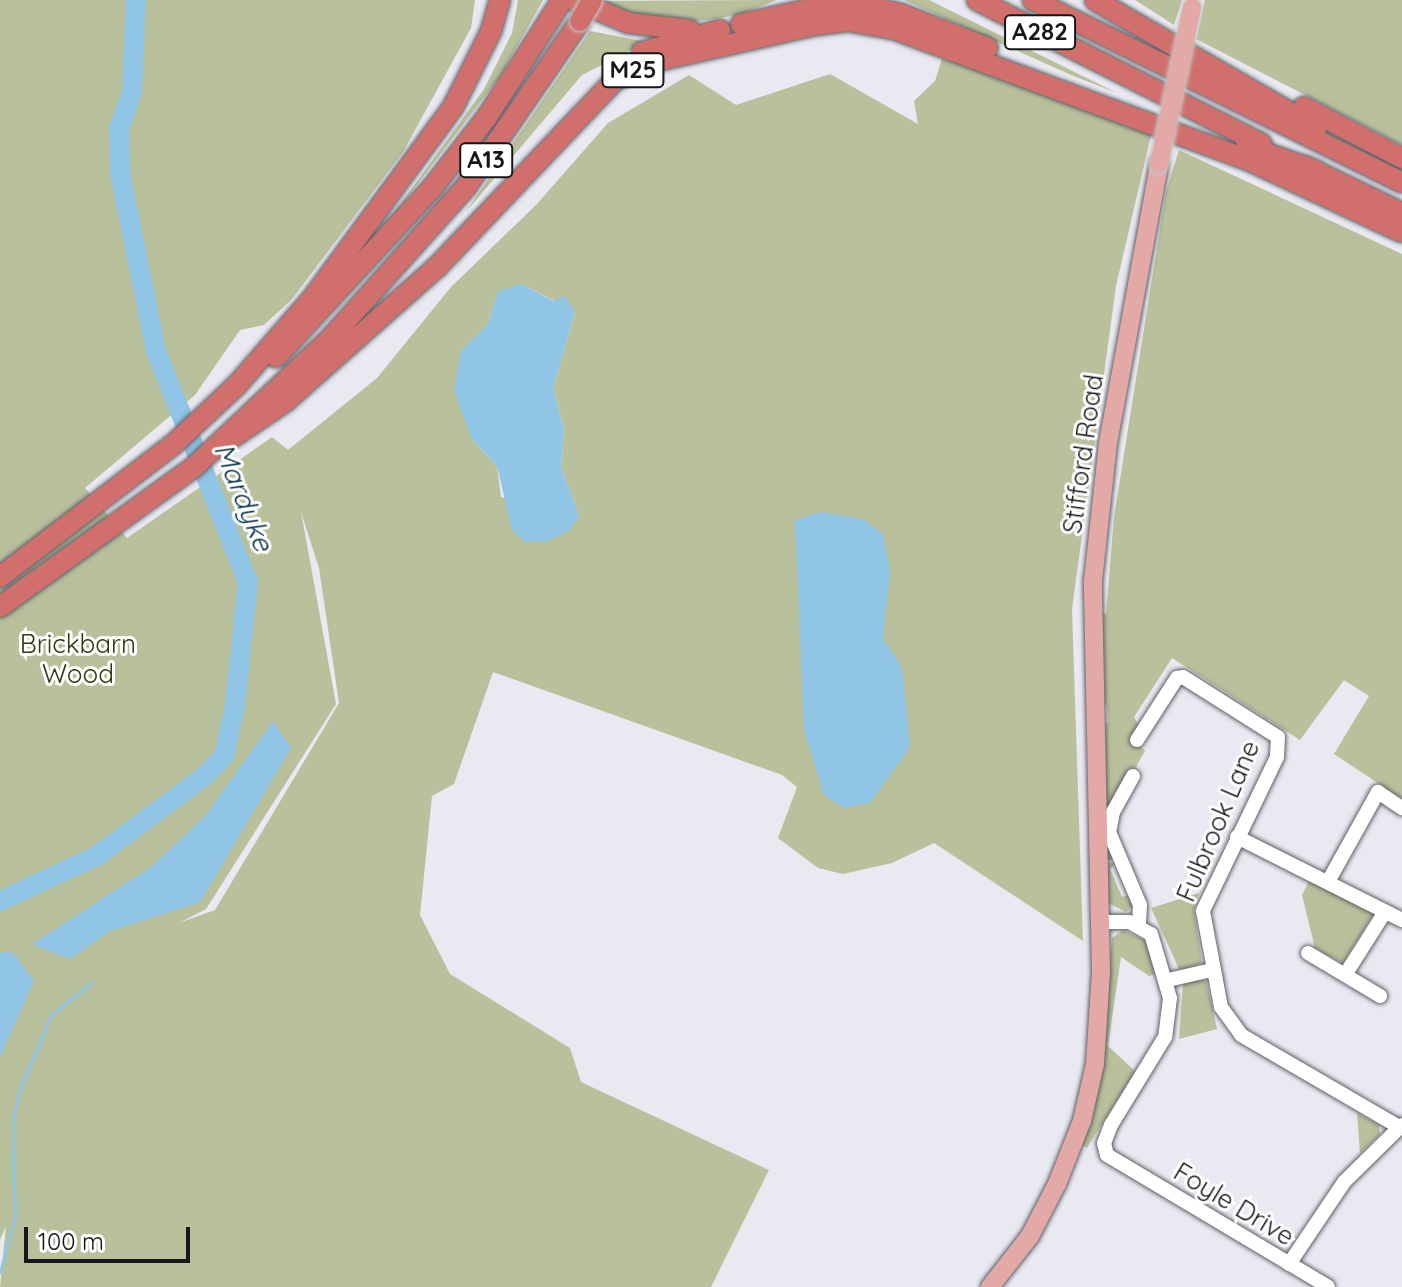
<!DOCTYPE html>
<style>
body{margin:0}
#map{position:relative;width:1402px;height:1287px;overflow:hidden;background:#e8e9f1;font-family:Quicksand,sans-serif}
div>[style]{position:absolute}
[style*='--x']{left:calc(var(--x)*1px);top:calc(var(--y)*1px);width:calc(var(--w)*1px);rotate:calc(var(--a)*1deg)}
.green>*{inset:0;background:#b8c19c}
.water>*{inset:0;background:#90c5e5}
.stream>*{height:3px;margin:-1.5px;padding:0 1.5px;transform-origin:1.5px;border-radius:1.5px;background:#90c5e5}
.river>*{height:20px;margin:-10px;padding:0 10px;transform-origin:10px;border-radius:10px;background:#90c5e5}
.roads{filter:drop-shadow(0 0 2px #5f5f66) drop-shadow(0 0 2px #5f5f66)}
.minor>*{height:14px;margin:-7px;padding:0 7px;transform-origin:7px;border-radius:7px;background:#fff}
.major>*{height:18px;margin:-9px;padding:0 9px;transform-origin:9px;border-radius:9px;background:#e3a9a6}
.highway>*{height:20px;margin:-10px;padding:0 10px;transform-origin:10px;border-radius:10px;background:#d06f6b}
.bridges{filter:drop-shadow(0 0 2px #c7c7c8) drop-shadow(0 0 2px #c7c7c8)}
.major-bridge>*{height:18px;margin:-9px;padding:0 9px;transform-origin:9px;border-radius:9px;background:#e3a9a6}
.highway-bridge>*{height:20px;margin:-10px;padding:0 10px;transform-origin:10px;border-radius:10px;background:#d06f6b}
span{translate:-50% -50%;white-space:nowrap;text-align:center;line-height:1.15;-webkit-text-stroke:6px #fff;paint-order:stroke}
.shield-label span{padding:2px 6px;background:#fff;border:2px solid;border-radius:6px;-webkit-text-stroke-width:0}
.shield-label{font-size:24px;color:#161719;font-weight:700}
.street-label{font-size:26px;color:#161719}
.park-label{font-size:26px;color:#323911}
.water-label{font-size:28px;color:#053248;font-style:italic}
.scale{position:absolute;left:24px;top:1227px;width:166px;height:36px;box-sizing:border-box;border:4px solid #161719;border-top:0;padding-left:10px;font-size:24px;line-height:28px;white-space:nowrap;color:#161719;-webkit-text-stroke:6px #fff;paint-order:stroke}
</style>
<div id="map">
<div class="green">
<div style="clip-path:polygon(evenodd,0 0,475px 0,471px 28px,403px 152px,292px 299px,264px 325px,240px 330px,195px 395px,85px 488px,127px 538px,272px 437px,288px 450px,377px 378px,451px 287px,536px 205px,608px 123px,689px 75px,736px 105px,830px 74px,918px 124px,914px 101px,935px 81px,942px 59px,1001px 74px,1152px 131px,1116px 286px,1072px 609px,1083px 941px,934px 843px,892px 863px,843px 874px,818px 868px,778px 838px,797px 787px,782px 775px,493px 672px,454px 784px,432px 796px,420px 915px,450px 974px,570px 1048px,581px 1082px,769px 1170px,711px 1287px,0 1287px,6px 1226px,0 1240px,0 0,522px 284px,575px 312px,553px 388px,564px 430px,561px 467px,579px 516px,501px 497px,497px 466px,472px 439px,461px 351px,488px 324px,498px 292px,522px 284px,0 0,301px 512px,319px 568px,339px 703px,215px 910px,179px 923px,206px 909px,336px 704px,301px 512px)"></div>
<div style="clip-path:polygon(518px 0,543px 0,501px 75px,382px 230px,484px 89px,512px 33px)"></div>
<div style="clip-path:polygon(777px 0,738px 15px,692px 22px,628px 13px,604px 1px)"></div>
<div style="clip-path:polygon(904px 0,929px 0,1117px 93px,1071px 75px)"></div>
<div style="clip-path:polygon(1135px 0,1182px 0,1174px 25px)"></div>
<div style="clip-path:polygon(1205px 0,1402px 0,1402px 145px,1196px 39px)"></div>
<div style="clip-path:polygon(590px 31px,647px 42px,582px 75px,465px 213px)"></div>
<div style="clip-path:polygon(1179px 150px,1402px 254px,1402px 799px,1334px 754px,1369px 696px,1344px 680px,1300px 740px,1172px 658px,1134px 717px,1140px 728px,1134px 738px,1145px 751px,1107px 818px,1115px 860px,1103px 860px,1103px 723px,1108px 723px,1107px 705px,1102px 704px,1100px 611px,1106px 614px,1114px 517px,1166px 191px)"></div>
<div style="clip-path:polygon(1103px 863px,1117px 863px,1110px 869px,1122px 897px,1129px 895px,1133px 905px,1126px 912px,1106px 902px)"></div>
<div style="clip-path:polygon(1310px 879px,1374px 913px,1343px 963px,1315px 948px,1302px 895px)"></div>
<div style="clip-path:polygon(1199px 893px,1194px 912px,1202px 963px,1180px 971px,1151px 908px)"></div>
<div style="clip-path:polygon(1123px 930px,1146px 941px,1161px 972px,1149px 976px,1121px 957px,1108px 1046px,1135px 1071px,1087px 1148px,1081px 1144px,1104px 1046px,1112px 938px)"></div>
<div style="clip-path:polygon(1198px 979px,1206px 981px,1217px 1029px,1179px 1039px,1183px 983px)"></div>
<div style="clip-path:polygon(1357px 1113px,1379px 1125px,1380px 1134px,1360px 1153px)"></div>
</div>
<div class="water">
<div style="clip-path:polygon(522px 284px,553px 301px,565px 296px,575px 312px,553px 388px,564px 430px,561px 467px,579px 516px,569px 530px,548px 541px,525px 542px,512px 530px,497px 466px,472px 439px,454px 390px,461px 351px,488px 324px,498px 291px)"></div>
<div style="clip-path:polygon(821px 512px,863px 519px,883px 534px,890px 570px,883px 639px,902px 667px,910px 747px,870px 803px,844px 808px,824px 795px,804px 730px,795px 520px)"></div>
<div style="clip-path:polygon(273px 721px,291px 748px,200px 902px,110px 931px,70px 959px,32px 944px,151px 867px,205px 816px)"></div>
<div style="clip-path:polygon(0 952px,13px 952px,34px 981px,0 1057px)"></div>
</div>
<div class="stream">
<div style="--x:0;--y:1272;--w:57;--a:-74.7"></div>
<div style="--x:15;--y:1217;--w:93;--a:-91.8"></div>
<div style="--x:12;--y:1124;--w:34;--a:-78"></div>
<div style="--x:19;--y:1091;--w:82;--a:-67.2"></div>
<div style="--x:51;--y:1015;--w:53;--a:-38.8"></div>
</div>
<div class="river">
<div style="--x:0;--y:901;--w:108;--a:-25.1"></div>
<div style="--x:98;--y:855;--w:134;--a:-36.5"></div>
<div style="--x:206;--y:775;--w:26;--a:-47"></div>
<div style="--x:224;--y:756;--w:52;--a:-77.8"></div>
<div style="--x:235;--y:705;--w:124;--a:-84"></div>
<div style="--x:248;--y:582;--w:249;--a:-111.7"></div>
<div style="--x:156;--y:351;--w:183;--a:-101.4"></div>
<div style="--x:120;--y:172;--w:43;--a:-91.3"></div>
<div style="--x:119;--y:129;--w:40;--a:-71.1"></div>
<div style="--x:132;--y:91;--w:91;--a:-87.5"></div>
</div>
<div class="roads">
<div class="minor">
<div style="--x:1137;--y:740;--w:74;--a:-57.2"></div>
<div style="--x:1177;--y:678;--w:6;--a:-9"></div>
<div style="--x:1183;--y:677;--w:112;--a:32.3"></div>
<div style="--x:1278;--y:737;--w:20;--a:93"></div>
<div style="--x:1277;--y:757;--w:171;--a:115.7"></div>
<div style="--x:1203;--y:911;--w:98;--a:79.4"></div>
<div style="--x:1221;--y:1007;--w:34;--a:54"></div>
<div style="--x:1241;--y:1035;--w:183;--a:30.2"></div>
<div style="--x:1133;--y:776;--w:41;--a:119.1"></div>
<div style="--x:1113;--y:812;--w:20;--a:101"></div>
<div style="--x:1109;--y:832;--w:79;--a:67"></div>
<div style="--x:1140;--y:905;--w:20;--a:93"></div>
<div style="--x:1237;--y:837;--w:185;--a:26.7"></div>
<div style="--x:1329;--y:880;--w:101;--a:-60.9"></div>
<div style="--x:1378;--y:792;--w:29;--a:34"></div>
<div style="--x:1099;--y:922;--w:30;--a:0"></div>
<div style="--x:1129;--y:922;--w:25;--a:29"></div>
<div style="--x:1151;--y:934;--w:67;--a:73.5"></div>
<div style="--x:1170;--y:998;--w:39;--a:97"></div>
<div style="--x:1165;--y:1037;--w:103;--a:121.5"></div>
<div style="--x:1111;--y:1125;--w:19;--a:111"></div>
<div style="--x:1104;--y:1143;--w:12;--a:76"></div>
<div style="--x:1107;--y:1155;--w:257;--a:30.8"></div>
<div style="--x:1308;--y:953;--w:84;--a:30.8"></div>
<div style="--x:1345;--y:975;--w:75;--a:-57.6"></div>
<div style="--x:1168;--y:980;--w:45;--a:-12.8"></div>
<div style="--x:1289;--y:1264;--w:99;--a:-56.1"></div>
<div style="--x:1344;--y:1182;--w:81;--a:-44.5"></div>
</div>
<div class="major">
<div style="--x:990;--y:1287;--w:65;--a:-51.9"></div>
<div style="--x:1030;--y:1236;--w:59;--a:-62.6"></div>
<div style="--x:1057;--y:1184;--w:68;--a:-68.4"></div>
<div style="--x:1082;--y:1121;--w:58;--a:-77.2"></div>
<div style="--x:1095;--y:1064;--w:92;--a:-86.3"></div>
<div style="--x:1101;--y:972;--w:391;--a:-91.2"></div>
<div style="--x:1093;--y:581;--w:139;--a:-83.8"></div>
<div style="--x:1108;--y:443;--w:284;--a:-79.6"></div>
</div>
<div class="highway">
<div style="--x:574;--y:0;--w:60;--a:22.7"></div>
<div style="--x:629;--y:23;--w:61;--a:6.5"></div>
<div style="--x:977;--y:0;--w:319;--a:26.8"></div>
<div style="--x:1033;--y:0;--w:411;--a:26.3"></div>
<div style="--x:1095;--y:0;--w:256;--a:30"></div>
<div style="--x:741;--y:24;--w:76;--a:-12.2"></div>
<div style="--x:815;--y:8;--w:44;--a:-3.9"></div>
<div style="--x:859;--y:5;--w:43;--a:12.1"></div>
<div style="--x:901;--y:14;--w:93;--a:21.3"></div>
<div style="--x:642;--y:52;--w:81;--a:-15.8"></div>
<div style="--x:1304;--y:107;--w:110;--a:27.5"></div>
<div style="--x:1246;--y:146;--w:75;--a:19.4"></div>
<div style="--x:1305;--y:166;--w:108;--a:25.9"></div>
<div style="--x:276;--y:357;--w:230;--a:-47.3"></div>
<div style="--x:432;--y:188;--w:90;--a:-52.2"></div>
<div style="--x:487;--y:117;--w:139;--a:-57.3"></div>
<div style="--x:218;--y:447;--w:82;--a:-34.1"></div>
<div style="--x:286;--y:401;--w:200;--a:-41.6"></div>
<div style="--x:436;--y:268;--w:260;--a:-46.4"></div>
<div style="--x:615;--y:80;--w:50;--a:-23.5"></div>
<div style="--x:661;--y:60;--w:158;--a:-12.8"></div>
<div style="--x:815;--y:25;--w:33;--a:-7"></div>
<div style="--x:848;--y:21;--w:47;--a:9.9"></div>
<div style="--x:894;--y:29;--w:375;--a:20.3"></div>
<div style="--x:1246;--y:159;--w:172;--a:25.1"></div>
<div style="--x:0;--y:577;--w:220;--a:-37.4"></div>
<div style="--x:175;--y:443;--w:85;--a:-43.1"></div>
<div style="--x:237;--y:385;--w:114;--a:-48.9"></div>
<div style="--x:312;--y:299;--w:238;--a:-53.7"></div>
<div style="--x:453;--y:107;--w:85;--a:-63.4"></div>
<div style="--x:491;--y:31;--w:32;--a:-74"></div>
<div style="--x:0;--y:607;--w:238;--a:-35.8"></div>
<div style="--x:193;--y:468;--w:188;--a:-43.3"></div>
<div style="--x:330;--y:339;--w:204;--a:-48.2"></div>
<div style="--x:466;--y:187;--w:201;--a:-55.5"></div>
</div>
</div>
<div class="bridges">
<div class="major-bridge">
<div style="--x:1159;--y:164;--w:160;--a:-78.1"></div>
</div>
<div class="highway-bridge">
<div style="--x:580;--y:21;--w:24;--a:-60"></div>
</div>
</div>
<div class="shield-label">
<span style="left:1040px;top:32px">A282</span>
<span style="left:633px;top:70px">M25</span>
<span style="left:486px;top:160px">A13</span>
</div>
<div class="street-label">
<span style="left:1083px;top:454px;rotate:-82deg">Stifford Road</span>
<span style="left:1218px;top:821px;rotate:-67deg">Fulbrook Lane</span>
<span style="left:1234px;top:1204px;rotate:31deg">Foyle Drive</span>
</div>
<div class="park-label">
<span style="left:78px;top:659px">Brickbarn<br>Wood</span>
</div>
<div class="water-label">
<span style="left:244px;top:497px;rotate:68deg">Mardyke</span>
</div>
<div class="scale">100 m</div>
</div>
